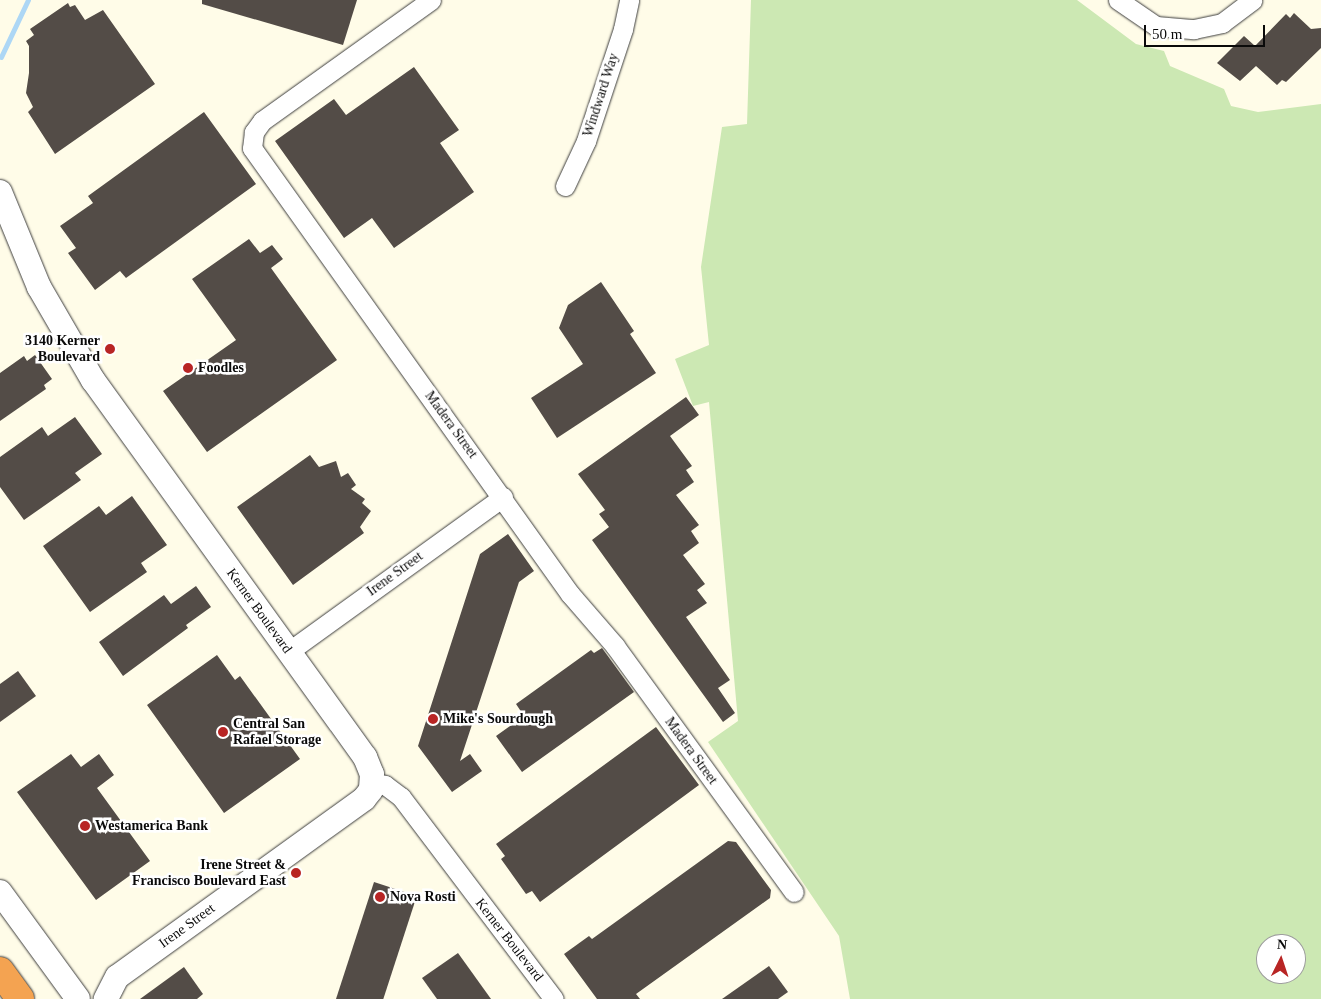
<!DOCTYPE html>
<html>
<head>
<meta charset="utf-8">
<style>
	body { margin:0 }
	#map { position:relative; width:1321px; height:999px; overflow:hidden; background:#fffce8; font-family:"Times New Roman",serif }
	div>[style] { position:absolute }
	.green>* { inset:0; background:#cce8b3 }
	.stream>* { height:5px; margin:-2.5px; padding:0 2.5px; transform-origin:2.5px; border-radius:2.5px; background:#add7f5 }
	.building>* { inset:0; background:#534c47; transform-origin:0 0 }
	.roads { filter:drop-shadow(0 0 1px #3d3d3d) drop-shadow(0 0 1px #3d3d3d) }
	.minor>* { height:19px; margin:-9.5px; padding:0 9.5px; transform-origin:9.5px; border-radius:9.5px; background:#fff }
	.tertiary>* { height:24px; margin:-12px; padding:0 12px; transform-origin:12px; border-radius:12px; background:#fff }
	.motorway>* { height:28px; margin:-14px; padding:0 14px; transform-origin:14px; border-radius:14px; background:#f4a351 }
	.dots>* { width:14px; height:14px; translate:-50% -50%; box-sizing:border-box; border:2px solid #fff; border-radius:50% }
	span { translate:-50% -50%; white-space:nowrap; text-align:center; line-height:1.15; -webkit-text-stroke:5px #fff; paint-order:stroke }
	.street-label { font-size:14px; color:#0a0a0a }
	.poi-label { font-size:14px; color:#0a0a0a; font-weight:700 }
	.right { translate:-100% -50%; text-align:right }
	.left { translate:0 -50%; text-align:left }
	.north { position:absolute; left:1256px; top:934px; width:50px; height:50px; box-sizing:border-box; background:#fff; border:1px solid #9d9d9d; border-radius:50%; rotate:4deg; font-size:14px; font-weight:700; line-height:20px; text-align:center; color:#0a0a0a }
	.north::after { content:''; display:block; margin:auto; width:18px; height:22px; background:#b82524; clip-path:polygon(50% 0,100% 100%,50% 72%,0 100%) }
	.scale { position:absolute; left:1144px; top:25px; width:121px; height:22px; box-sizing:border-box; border:2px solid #0a0a0a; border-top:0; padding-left:6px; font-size:15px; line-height:18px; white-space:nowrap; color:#0a0a0a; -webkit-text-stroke:4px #fff; paint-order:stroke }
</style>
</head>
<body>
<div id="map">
	<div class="green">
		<i style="clip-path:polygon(evenodd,751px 0,1077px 0,1136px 44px,1164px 51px,1170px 66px,1224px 89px,1231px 106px,1258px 112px,1321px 104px,1321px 999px,850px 999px,839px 936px,708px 742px,738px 721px,709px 402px,693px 406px,675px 359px,709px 345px,701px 267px,722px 127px,747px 124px,751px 0,1266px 944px,1296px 944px,1296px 974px,1266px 974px,1266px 944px)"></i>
	</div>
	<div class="stream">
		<i style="left:1px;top:57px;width:63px;rotate:-64.7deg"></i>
	</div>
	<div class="building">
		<i style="clip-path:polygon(202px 0,357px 0,343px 45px,202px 4px)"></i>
		<i style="clip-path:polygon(68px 3px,70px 7px,75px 5px,85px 20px,103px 10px,155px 84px,55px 154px,28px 112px,33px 107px,26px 93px,29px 73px,29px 46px,26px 41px,34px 35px,30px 29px)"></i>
		<i style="clip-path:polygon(1294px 13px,1311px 29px,1321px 28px,1321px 48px,1286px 82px,1282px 80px,1277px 85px,1256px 66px,1240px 81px,1217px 63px,1244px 36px,1255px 46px,1286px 14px,1290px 18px)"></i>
		<i style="clip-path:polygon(414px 67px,459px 130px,440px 143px,474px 192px,394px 248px,372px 218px,344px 238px,275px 141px,334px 99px,346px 115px)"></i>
		<i style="clip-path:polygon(204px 112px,256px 184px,126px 278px,120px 271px,95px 290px,68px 253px,76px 248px,60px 226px,93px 203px,88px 196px)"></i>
		<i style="clip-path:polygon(249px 239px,260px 253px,272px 245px,283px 259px,271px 268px,337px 360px,207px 452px,163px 391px,236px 340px,192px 279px)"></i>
		<i style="clip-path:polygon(601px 282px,634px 331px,630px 334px,656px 373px,557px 438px,531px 398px,583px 364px,559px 328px,568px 305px)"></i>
		<i style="clip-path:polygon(35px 355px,52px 379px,44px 385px,46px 389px,0 421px,0 373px,24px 356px,27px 361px)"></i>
		<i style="clip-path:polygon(686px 397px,699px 415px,670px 436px,692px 466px,686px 470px,694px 482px,676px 495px,699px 525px,691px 531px,699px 543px,683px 555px,705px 584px,697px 590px,707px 603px,686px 617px,730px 680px,718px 688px,735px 713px,723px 722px,592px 540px,609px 527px,599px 514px,605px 510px,578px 474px)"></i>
		<i style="clip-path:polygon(75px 417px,102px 454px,75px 473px,81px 480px,24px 520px,0 487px,0 457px,42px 427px,48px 436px)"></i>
		<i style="clip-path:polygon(310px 455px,319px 467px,336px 461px,341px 477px,348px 473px,356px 485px,351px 489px,365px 499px,362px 503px,371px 511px,360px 527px,364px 533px,293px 585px,237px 507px)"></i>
		<i style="clip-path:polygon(132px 496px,167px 545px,141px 563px,147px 572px,90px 612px,43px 546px,99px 506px,106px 515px)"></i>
		<i style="clip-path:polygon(508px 534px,534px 571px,519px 582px,460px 761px,470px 754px,482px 771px,452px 792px,418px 746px,480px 554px)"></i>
		<i style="clip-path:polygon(196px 586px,211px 607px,186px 625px,188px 628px,123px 676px,99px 642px,164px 595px,171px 604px)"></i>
		<i style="clip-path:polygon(602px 648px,634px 692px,522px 772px,496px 736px,524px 716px,516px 704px,591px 650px,594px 653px)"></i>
		<i style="clip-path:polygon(217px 655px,235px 680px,240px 676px,300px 759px,224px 813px,147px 705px)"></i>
		<i style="clip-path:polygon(18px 671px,36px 696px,0 722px,0 684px)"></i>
		<i style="clip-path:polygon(656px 727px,699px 785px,540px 902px,532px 891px,526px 894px,501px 859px,505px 856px,496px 844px)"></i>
		<i style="clip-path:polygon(71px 754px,81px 767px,99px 754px,114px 775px,97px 788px,150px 861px,96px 900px,17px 792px)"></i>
		<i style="clip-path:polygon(728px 841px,736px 842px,771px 890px,770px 898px,636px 994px,640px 999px,597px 999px,564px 954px,589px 936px,592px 939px)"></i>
		<i style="left:374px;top:882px;width:45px;height:123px;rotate:18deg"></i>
		<i style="clip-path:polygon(458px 953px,491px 999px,437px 999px,422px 978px)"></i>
		<i style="clip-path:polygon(769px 966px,788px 992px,778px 999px,722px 999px)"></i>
		<i style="clip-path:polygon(184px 967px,203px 994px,197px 999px,140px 999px)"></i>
	</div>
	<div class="roads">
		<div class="minor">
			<i style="left:431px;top:0;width:208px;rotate:144.4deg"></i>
			<i style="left:262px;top:121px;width:14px;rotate:126deg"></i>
			<i style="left:254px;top:132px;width:16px;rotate:97deg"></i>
			<i style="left:252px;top:148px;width:548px;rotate:54.51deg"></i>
			<i style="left:570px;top:594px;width:69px;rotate:49.1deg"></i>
			<i style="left:615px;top:646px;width:304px;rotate:54deg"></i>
			<i style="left:1118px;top:0;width:46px;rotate:34.4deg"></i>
			<i style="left:1156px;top:26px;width:38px;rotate:5deg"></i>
			<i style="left:1194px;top:29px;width:29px;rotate:-12deg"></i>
			<i style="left:1222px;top:23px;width:38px;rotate:-37deg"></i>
			<i style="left:565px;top:186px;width:50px;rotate:-65deg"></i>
			<i style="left:586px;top:141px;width:118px;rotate:-71.7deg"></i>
			<i style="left:623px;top:29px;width:30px;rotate:-78deg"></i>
			<i style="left:288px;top:652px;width:265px;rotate:-35.8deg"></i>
			<i style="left:373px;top:783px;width:12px;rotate:9deg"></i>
			<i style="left:385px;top:785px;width:20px;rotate:37deg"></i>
			<i style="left:401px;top:797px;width:253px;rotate:52.9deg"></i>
		</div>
		<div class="tertiary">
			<i style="left:0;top:192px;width:103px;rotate:67.7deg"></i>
			<i style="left:39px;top:287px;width:108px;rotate:59.9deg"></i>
			<i style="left:93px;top:380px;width:465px;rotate:54.2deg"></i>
			<i style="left:365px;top:757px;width:18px;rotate:68deg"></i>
			<i style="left:372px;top:774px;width:16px;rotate:94deg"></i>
			<i style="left:371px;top:790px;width:11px;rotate:128deg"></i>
			<i style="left:364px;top:799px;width:304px;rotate:144.2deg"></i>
			<i style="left:117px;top:977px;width:25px;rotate:117deg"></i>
			<i style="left:0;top:892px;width:132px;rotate:53.9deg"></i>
		</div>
		<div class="motorway">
			<i style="left:0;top:971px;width:34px;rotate:54deg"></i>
		</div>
	</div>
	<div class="dots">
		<i style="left:110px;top:349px;background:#b82524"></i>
		<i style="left:188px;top:368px;background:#b82524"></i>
		<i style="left:433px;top:719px;background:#b82524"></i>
		<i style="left:223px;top:732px;background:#b82524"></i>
		<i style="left:85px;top:826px;background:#b82524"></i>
		<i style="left:296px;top:873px;background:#b82524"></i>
		<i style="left:380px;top:897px;background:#b82524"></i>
	</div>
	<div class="street-label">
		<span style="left:601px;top:95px;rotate:-72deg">Windward Way</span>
		<span style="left:451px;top:425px;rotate:54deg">Madera Street</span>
		<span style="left:395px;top:574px;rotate:-36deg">Irene Street</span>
		<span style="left:259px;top:611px;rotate:54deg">Kerner Boulevard</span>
		<span style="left:691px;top:751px;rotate:54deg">Madera Street</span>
		<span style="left:187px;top:926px;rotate:-36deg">Irene Street</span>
		<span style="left:509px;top:940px;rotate:52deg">Kerner Boulevard</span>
	</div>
	<div class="poi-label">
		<span class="right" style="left:100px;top:349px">3140 Kerner<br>Boulevard</span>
		<span class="left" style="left:198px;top:368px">Foodles</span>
		<span class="left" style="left:443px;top:719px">Mike's Sourdough</span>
		<span class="left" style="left:233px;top:732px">Central San<br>Rafael Storage</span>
		<span class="left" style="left:95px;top:826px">Westamerica Bank</span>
		<span class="right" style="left:286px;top:873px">Irene Street &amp;<br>Francisco Boulevard East</span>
		<span class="left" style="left:390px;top:897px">Nova Rosti</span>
	</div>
	<div class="north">N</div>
	<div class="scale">50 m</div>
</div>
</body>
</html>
